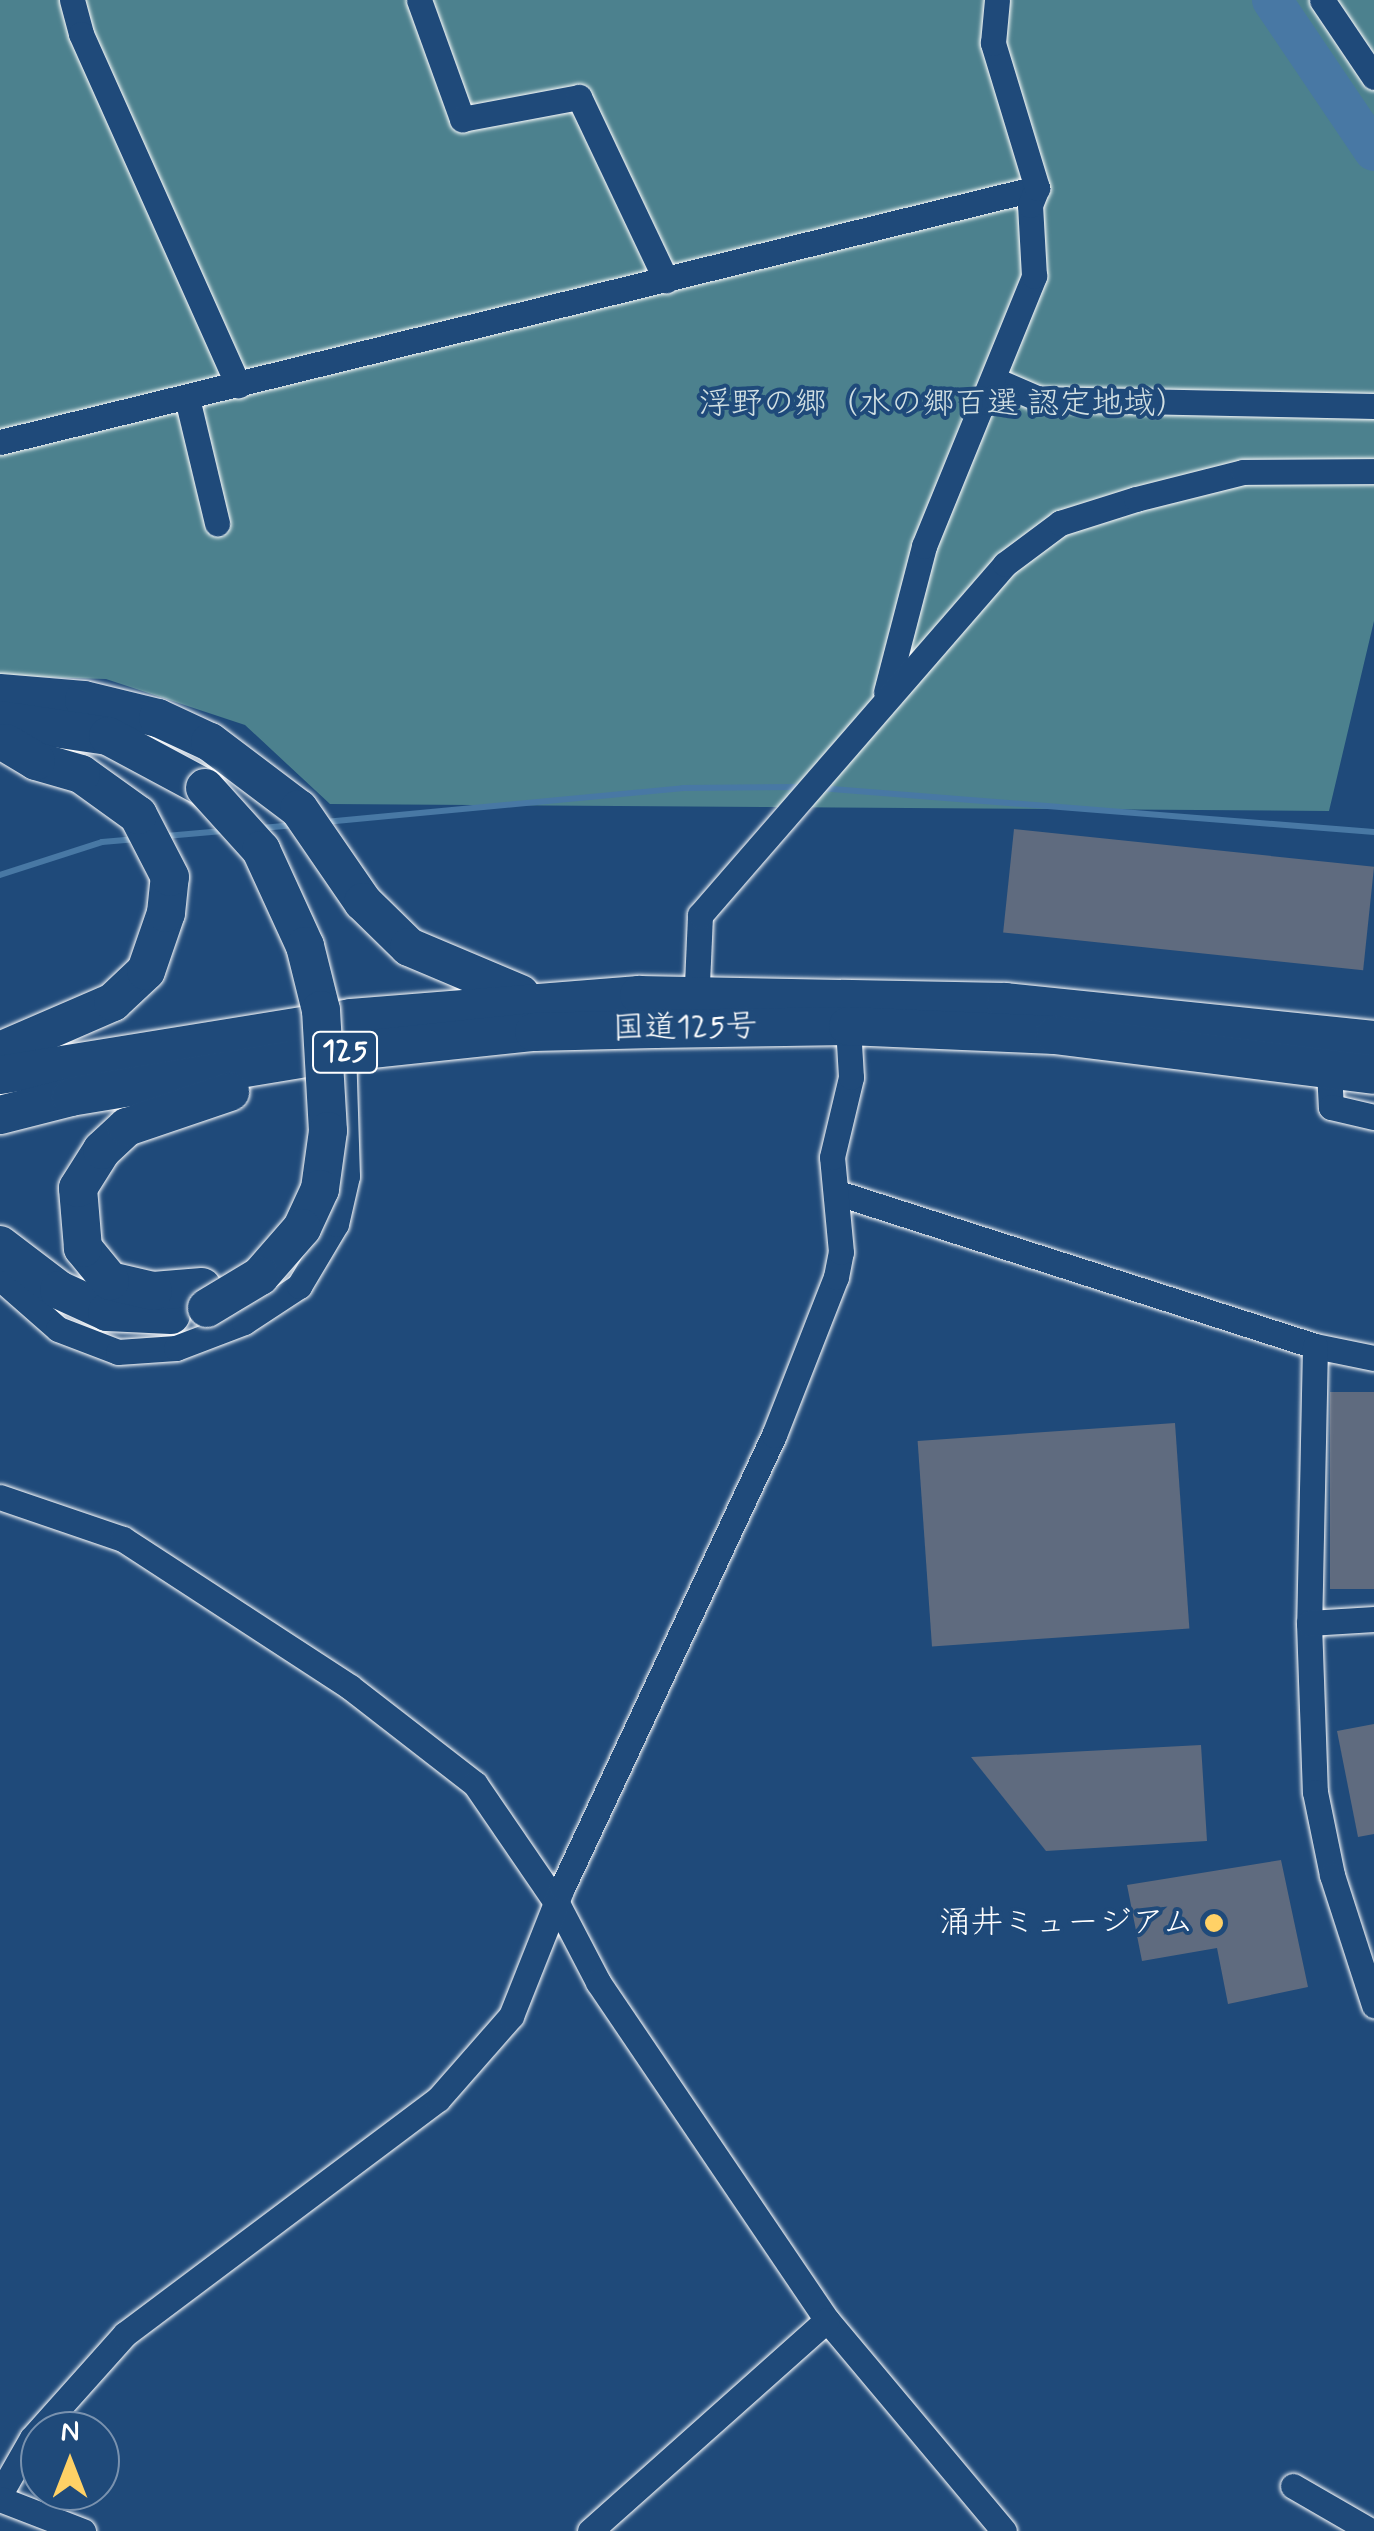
<!DOCTYPE html>
<html>
<head>
<meta charset="utf-8">
<style>
	body { margin:0 }
	#map { position:relative; width:1374px; height:2531px; overflow:hidden; background:#1f4a7a; font-family:Mynerve,"Klee One",sans-serif }
	div>[style] { position:absolute }
	.green>* { inset:0; background:#4c818e }
	.stream>* { height:6px; margin:-3px; padding:0 3px; transform-origin:3px; border-radius:3px; background:#4878a4 }
	.river>* { height:40px; margin:-20px; padding:0 20px; transform-origin:20px; border-radius:20px; background:#4878a4 }
	.building>* { inset:0; background:#5f6b7f; transform-origin:0 0 }
	.roads { filter:drop-shadow(0 0 2px #fff) drop-shadow(0 0 2px #fff) }
	.minor>* { height:25px; margin:-12.5px; padding:0 12.5px; transform-origin:12.5px; border-radius:12.5px; background:#1f4a7a }
	.highway>* { height:38px; margin:-19px; padding:0 19px; transform-origin:19px; border-radius:19px; background:#1f4a7a }
	.bridges { filter:drop-shadow(0 0 2px #fff) drop-shadow(0 0 2px #fff) }
	.highway-bridge>* { height:38px; margin:-19px; padding:0 19px; transform-origin:19px; border-radius:19px; background:#1f4a7a }
	.dots>* { width:28px; height:28px; translate:-50% -50%; box-sizing:border-box; border:5px solid #1f4a7a; border-radius:50% }
	span { translate:-50% -50%; white-space:nowrap; text-align:center; line-height:1.15; -webkit-text-stroke:8px #1f4a7a; paint-order:stroke }
	.shield-label span { padding:2px 8px; background:#1f4a7a; border:2px solid; border-radius:8px; -webkit-text-stroke-width:0 }
	.shield-label { font-size:30px; color:#fff; font-weight:700 }
	.park-label { font-size:32px; color:#d2e0e3 }
	.street-label { font-size:32px; color:#fff }
	.poi-label { font-size:32px; color:#fff }
	.right { translate:-100% -50%; text-align:right }
	.north { position:absolute; left:20px; top:2411px; width:100px; height:100px; box-sizing:border-box; background:#1f4a7a; border:2px solid #7992af; border-radius:50%; rotate:0deg; font-size:28px; font-weight:700; line-height:40px; text-align:center; color:#fff }
	.north::after { content:''; display:block; margin:auto; width:35px; height:45px; background:#ffd166; clip-path:polygon(50% 0,100% 100%,50% 72%,0 100%) }
</style>
</head>
<body>
<div id="map">
	<div class="green">
		<i style="clip-path:polygon(0 0,1374px 0,1374px 621px,1329px 811px,330px 804px,245px 725px,106px 679px,0 676px)"></i>
	</div>
	<div class="stream">
		<i style="left:819px;top:788px;width:557px;rotate:4.53deg"></i>
		<i style="left:325px;top:822px;width:360px;rotate:-5.4deg"></i>
		<i style="left:683px;top:788px;width:118px;rotate:-0.5deg"></i>
		<i style="left:261px;top:828px;width:32px;rotate:-5deg"></i>
		<i style="left:166px;top:836px;width:57px;rotate:-5deg"></i>
		<i style="left:0;top:875px;width:107px;rotate:-17.9deg"></i>
		<i style="left:102px;top:842px;width:32px;rotate:-5deg"></i>
	</div>
	<div class="river">
		<i style="left:1272px;top:0;width:182px;rotate:56deg"></i>
	</div>
	<div class="building">
		<i style="left:1014px;top:829px;width:362px;height:104px;rotate:6deg"></i>
		<i style="left:1330px;top:1392px;width:44px;height:197px"></i>
		<i style="left:1175px;top:1423px;width:206px;height:258px;rotate:86deg"></i>
		<i style="clip-path:polygon(1374px 1724px,1374px 1834px,1358px 1837px,1337px 1731px)"></i>
		<i style="clip-path:polygon(1201px 1745px,1207px 1841px,1046px 1851px,971px 1757px)"></i>
		<i style="clip-path:polygon(1281px 1860px,1308px 1987px,1228px 2004px,1217px 1948px,1142px 1961px,1127px 1885px)"></i>
	</div>
	<div class="roads">
		<div class="minor">
			<i style="left:72px;top:0;width:35px;rotate:75deg"></i>
			<i style="left:81px;top:34px;width:385px;rotate:65.9deg"></i>
			<i style="left:419px;top:0;width:127px;rotate:70.1deg"></i>
			<i style="left:462px;top:119px;width:119px;rotate:-10.6deg"></i>
			<i style="left:579px;top:97px;width:203px;rotate:64.6deg"></i>
			<i style="left:1322px;top:0;width:93px;rotate:56deg"></i>
			<i style="left:995px;top:380px;width:48px;rotate:23.4deg"></i>
			<i style="left:1039px;top:399px;width:335px;rotate:1.2deg"></i>
			<i style="left:187px;top:398px;width:129px;rotate:76.5deg"></i>
			<i style="left:0;top:442px;width:1068px;rotate:-13.76deg"></i>
			<i style="left:886px;top:692px;width:151px;rotate:-75.4deg"></i>
			<i style="left:924px;top:546px;width:292px;rotate:-67.8deg"></i>
			<i style="left:1034px;top:276px;width:71px;rotate:-93.2deg"></i>
			<i style="left:1030px;top:205px;width:18px;rotate:-68deg"></i>
			<i style="left:1037px;top:188px;width:152px;rotate:-106.9deg"></i>
			<i style="left:993px;top:43px;width:43px;rotate:-84.7deg"></i>
			<i style="left:696px;top:1007px;width:92px;rotate:-87.5deg"></i>
			<i style="left:700px;top:915px;width:465px;rotate:-49deg"></i>
			<i style="left:1005px;top:564px;width:69px;rotate:-36.7deg"></i>
			<i style="left:1060px;top:523px;width:80px;rotate:-17.5deg"></i>
			<i style="left:1136px;top:499px;width:110px;rotate:-14.2deg"></i>
			<i style="left:1243px;top:472px;width:131px;rotate:-0.4deg"></i>
			<i style="left:1329px;top:1071px;width:36px;rotate:87deg"></i>
			<i style="left:1331px;top:1107px;width:44px;rotate:13.1deg"></i>
			<i style="left:838px;top:1193px;width:501px;rotate:17.78deg"></i>
			<i style="left:1315px;top:1346px;width:60px;rotate:11.5deg"></i>
			<i style="left:0;top:1278px;width:77px;rotate:41.3deg"></i>
			<i style="left:58px;top:1329px;width:64px;rotate:21deg"></i>
			<i style="left:118px;top:1352px;width:58px;rotate:-3.9deg"></i>
			<i style="left:176px;top:1348px;width:73px;rotate:-20.9deg"></i>
			<i style="left:244px;top:1322px;width:66px;rotate:-33.2deg"></i>
			<i style="left:299px;top:1286px;width:72px;rotate:-59.2deg"></i>
			<i style="left:336px;top:1224px;width:49px;rotate:-77.1deg"></i>
			<i style="left:347px;top:1176px;width:124px;rotate:-91.8deg"></i>
			<i style="left:1315px;top:1346px;width:277px;rotate:91.2deg"></i>
			<i style="left:1309px;top:1623px;width:169px;rotate:88deg"></i>
			<i style="left:1315px;top:1792px;width:85px;rotate:78.4deg"></i>
			<i style="left:1332px;top:1875px;width:137px;rotate:72.1deg"></i>
			<i style="left:0;top:1497px;width:130px;rotate:18.9deg"></i>
			<i style="left:123px;top:1539px;width:271px;rotate:33.1deg"></i>
			<i style="left:350px;top:1687px;width:158px;rotate:37.8deg"></i>
			<i style="left:475px;top:1784px;width:147px;rotate:55.6deg"></i>
			<i style="left:558px;top:1905px;width:87px;rotate:62.5deg"></i>
			<i style="left:598px;top:1982px;width:408px;rotate:55.9deg"></i>
			<i style="left:827px;top:2320px;width:275px;rotate:50deg"></i>
			<i style="left:1309px;top:1623px;width:65px;rotate:-3.5deg"></i>
			<i style="left:1293px;top:2486px;width:90px;rotate:30deg"></i>
			<i style="left:0;top:2494px;width:64px;rotate:-60.3deg"></i>
			<i style="left:32px;top:2438px;width:140px;rotate:-48.2deg"></i>
			<i style="left:125px;top:2334px;width:391px;rotate:-36.9deg"></i>
			<i style="left:438px;top:2099px;width:111px;rotate:-48.7deg"></i>
			<i style="left:511px;top:2016px;width:138px;rotate:-68.3deg"></i>
			<i style="left:562px;top:1888px;width:500px;rotate:-64.92deg"></i>
			<i style="left:774px;top:1435px;width:170px;rotate:-68.6deg"></i>
			<i style="left:836px;top:1277px;width:25px;rotate:-79deg"></i>
			<i style="left:841px;top:1252px;width:95px;rotate:-95.4deg"></i>
			<i style="left:832px;top:1157px;width:82px;rotate:-76.6deg"></i>
			<i style="left:851px;top:1077px;width:51px;rotate:-93.4deg"></i>
			<i style="left:0;top:2499px;width:89px;rotate:21.1deg"></i>
			<i style="left:590px;top:2531px;width:317px;rotate:-41.7deg"></i>
		</div>
		<div class="highway">
			<i style="left:0;top:693px;width:84px;rotate:4.8deg"></i>
			<i style="left:84px;top:700px;width:76px;rotate:13.7deg"></i>
			<i style="left:158px;top:718px;width:57px;rotate:24.8deg"></i>
			<i style="left:210px;top:742px;width:111px;rotate:37deg"></i>
			<i style="left:299px;top:809px;width:113px;rotate:55.5deg"></i>
			<i style="left:363px;top:902px;width:64px;rotate:44.4deg"></i>
			<i style="left:409px;top:947px;width:121px;rotate:22.9deg"></i>
			<i style="left:0;top:720px;width:109px;rotate:8.4deg"></i>
			<i style="left:108px;top:736px;width:110px;rotate:28.2deg"></i>
			<i style="left:0;top:1051px;width:123px;rotate:-23.4deg"></i>
			<i style="left:113px;top:1002px;width:45px;rotate:-43.2deg"></i>
			<i style="left:146px;top:971px;width:61px;rotate:-71deg"></i>
			<i style="left:166px;top:913px;width:36px;rotate:-84deg"></i>
			<i style="left:170px;top:877px;width:70px;rotate:-117.3deg"></i>
			<i style="left:138px;top:815px;width:70px;rotate:-144.3deg"></i>
			<i style="left:81px;top:774px;width:47px;rotate:-163.9deg"></i>
			<i style="left:36px;top:761px;width:35px;rotate:-149deg"></i>
			<i style="left:0;top:1075px;width:356px;rotate:-9.2deg"></i>
			<i style="left:351px;top:1018px;width:289px;rotate:-4.6deg"></i>
			<i style="left:639px;top:995px;width:367px;rotate:1.1deg"></i>
			<i style="left:1006px;top:1002px;width:370px;rotate:5.9deg"></i>
			<i style="left:0;top:1115px;width:73px;rotate:-14.2deg"></i>
			<i style="left:71px;top:1097px;width:276px;rotate:-9.4deg"></i>
			<i style="left:343px;top:1052px;width:192px;rotate:-6deg"></i>
			<i style="left:534px;top:1032px;width:121px;rotate:-1.4deg"></i>
			<i style="left:655px;top:1029px;width:193px;rotate:-0.9deg"></i>
			<i style="left:848px;top:1026px;width:207px;rotate:2.5deg"></i>
			<i style="left:1055px;top:1035px;width:321px;rotate:7.1deg"></i>
			<i style="left:0;top:1245px;width:74px;rotate:37.3deg"></i>
			<i style="left:59px;top:1290px;width:53px;rotate:24.6deg"></i>
			<i style="left:107px;top:1312px;width:64px;rotate:2.7deg"></i>
			<i style="left:202px;top:1287px;width:49px;rotate:175.3deg"></i>
			<i style="left:153px;top:1291px;width:44px;rotate:-166.9deg"></i>
			<i style="left:110px;top:1281px;width:43px;rotate:-129.3deg"></i>
			<i style="left:83px;top:1248px;width:60px;rotate:-94.8deg"></i>
			<i style="left:78px;top:1188px;width:45px;rotate:-57.7deg"></i>
			<i style="left:102px;top:1150px;width:34px;rotate:-43deg"></i>
			<i style="left:127px;top:1127px;width:109px;rotate:-18.8deg"></i>
		</div>
	</div>
	<div class="bridges">
		<div class="highway-bridge">
			<i style="left:205px;top:788px;width:84px;rotate:47.9deg"></i>
			<i style="left:261px;top:850px;width:106px;rotate:65.4deg"></i>
			<i style="left:305px;top:946px;width:66px;rotate:76deg"></i>
			<i style="left:321px;top:1010px;width:121px;rotate:86.7deg"></i>
			<i style="left:328px;top:1131px;width:59px;rotate:97.9deg"></i>
			<i style="left:320px;top:1189px;width:43px;rotate:114.8deg"></i>
			<i style="left:302px;top:1228px;width:64px;rotate:131.2deg"></i>
			<i style="left:260px;top:1276px;width:62px;rotate:148.9deg"></i>
		</div>
	</div>
	<div class="dots">
		<i style="left:1214px;top:1923px;background:#ffd166"></i>
	</div>
	<div class="shield-label">
		<span style="left:345px;top:1052px">125</span>
	</div>
	<div class="park-label">
		<span style="left:943px;top:404px">浮野の郷（水の郷百選 認定地域）</span>
	</div>
	<div class="street-label">
		<span style="left:685px;top:1028px;rotate:-1deg">国道125号</span>
	</div>
	<div class="poi-label">
		<span class="right" style="left:1194px;top:1923px">涌井ミュージアム</span>
	</div>
	<div class="north">N</div>
</div>
</body>
</html>
